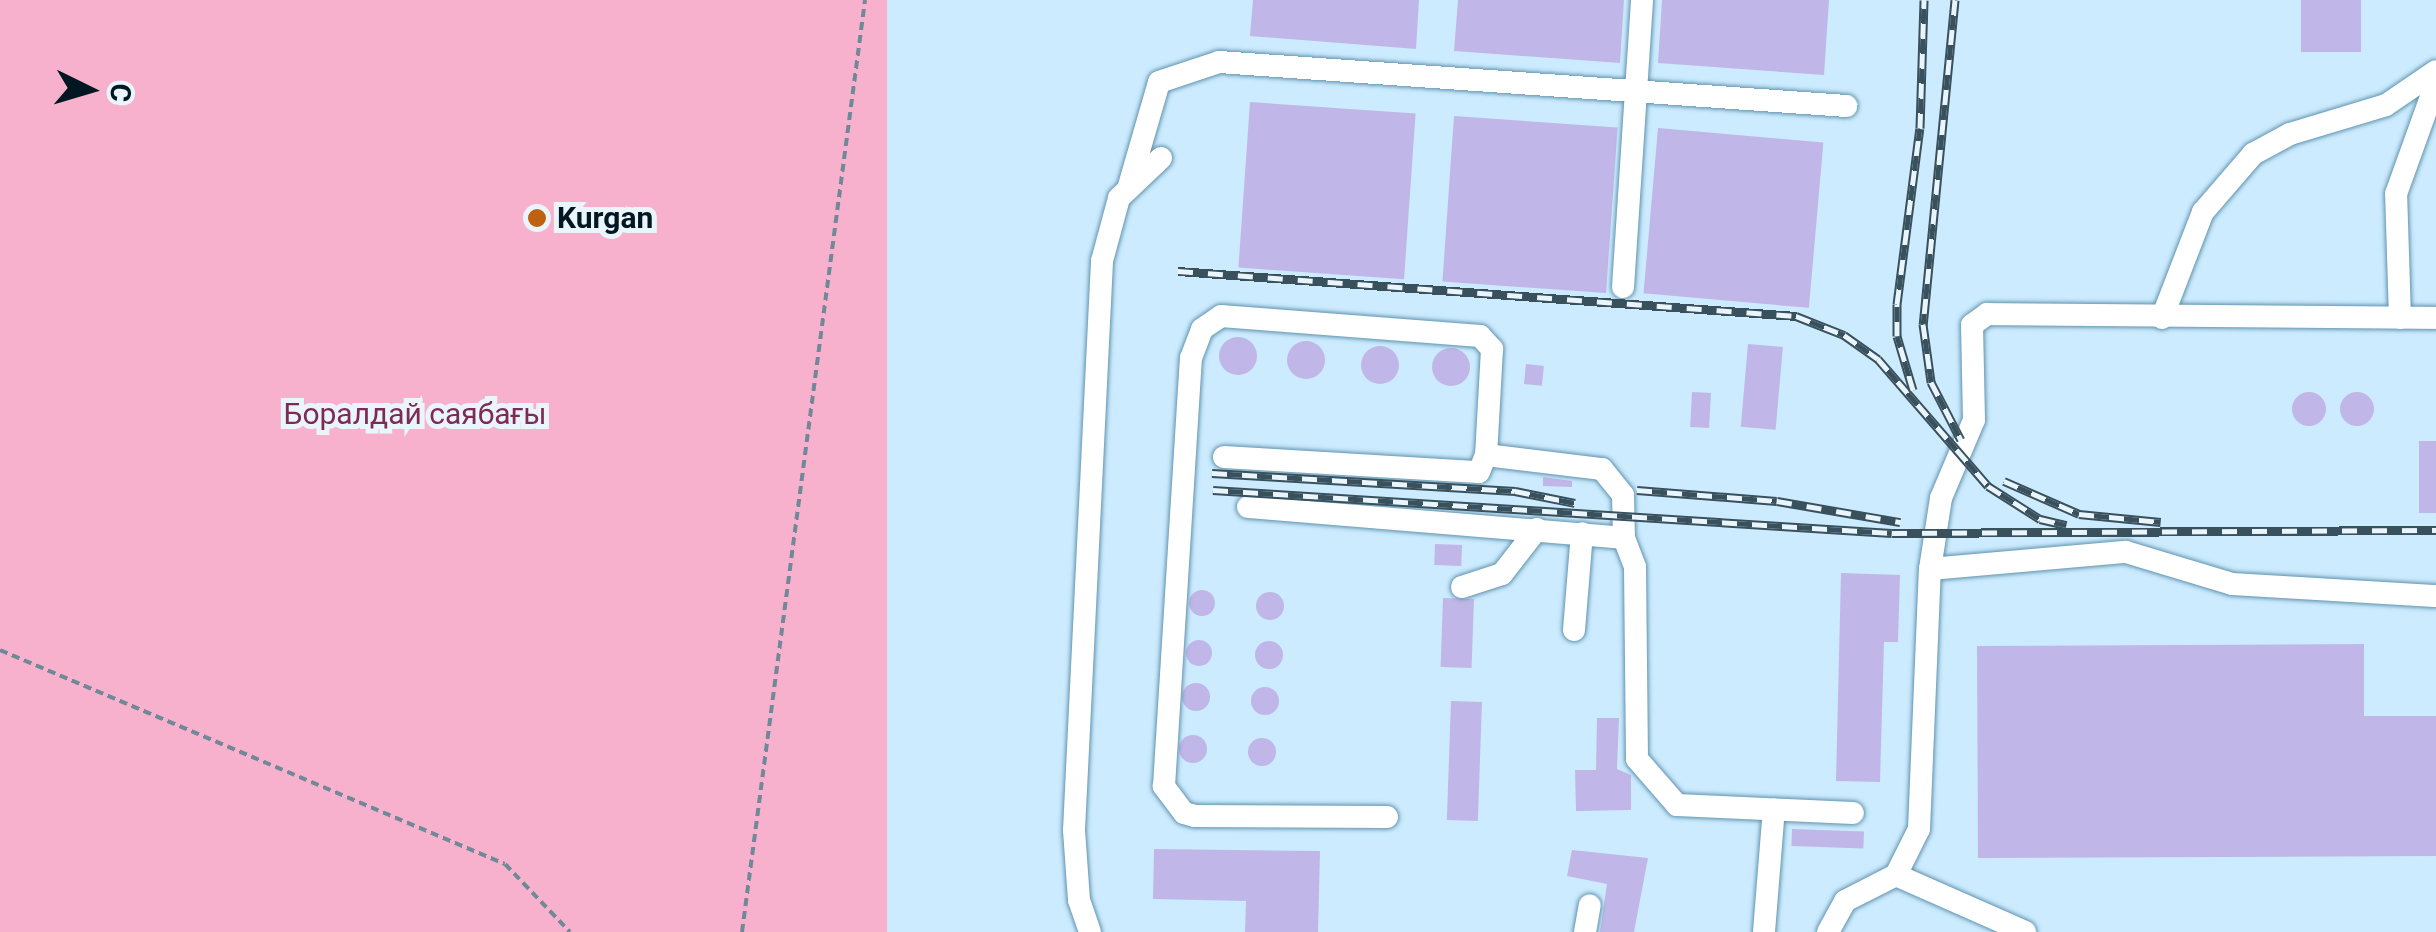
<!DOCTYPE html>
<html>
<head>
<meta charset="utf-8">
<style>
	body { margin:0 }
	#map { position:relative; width:2436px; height:932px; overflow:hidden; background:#ccebfe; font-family:Roboto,sans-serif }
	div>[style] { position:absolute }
	.green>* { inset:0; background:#f8b1cd; transform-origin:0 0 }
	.building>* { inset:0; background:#c0b7e8; transform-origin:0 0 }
	.round { border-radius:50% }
	.path>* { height:4px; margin-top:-2px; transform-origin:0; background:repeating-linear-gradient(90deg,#6f8998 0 8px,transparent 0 13px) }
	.roads { filter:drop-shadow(0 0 2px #6093af) drop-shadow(0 0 2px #6093af) }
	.minor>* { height:22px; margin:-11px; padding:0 11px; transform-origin:11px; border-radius:11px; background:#fff }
	.rail>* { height:9px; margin-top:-4.5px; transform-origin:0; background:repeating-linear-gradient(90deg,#eaf5fb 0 15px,#39505d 0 30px); box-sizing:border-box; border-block:2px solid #39505d }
	.dots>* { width:28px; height:28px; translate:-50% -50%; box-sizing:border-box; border:5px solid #eaf5fb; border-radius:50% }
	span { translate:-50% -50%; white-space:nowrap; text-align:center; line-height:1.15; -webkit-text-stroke:10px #eaf5fb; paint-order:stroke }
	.poi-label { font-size:30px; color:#031722; font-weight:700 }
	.left { translate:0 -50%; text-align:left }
	.park-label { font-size:30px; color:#7e2a53 }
	.north { position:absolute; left:40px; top:40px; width:100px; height:100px; -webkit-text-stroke:8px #eaf5fb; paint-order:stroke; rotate:95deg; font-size:28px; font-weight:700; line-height:40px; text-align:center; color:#031722 }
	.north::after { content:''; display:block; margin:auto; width:35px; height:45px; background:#031722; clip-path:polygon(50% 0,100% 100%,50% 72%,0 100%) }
</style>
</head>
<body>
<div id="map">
	<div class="green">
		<i style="left:0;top:0;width:887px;height:932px"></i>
	</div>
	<div class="building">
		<i style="clip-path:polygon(1253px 0,1419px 0,1416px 49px,1250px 36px)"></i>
		<i style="clip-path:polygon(1458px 0,1624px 0,1620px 63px,1454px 51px)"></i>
		<i style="clip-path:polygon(1662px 0,1829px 0,1824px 75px,1658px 63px)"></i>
		<i style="left:2301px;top:0;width:60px;height:52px"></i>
		<i style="left:1250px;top:102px;width:166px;height:166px;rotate:4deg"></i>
		<i style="left:1454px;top:116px;width:164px;height:166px;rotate:4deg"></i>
		<i style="left:1658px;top:128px;width:166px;height:166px;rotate:5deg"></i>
		<i class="round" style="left:1219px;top:337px;width:38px;height:38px"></i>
		<i class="round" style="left:1287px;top:341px;width:38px;height:38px"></i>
		<i style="left:1748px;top:344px;width:35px;height:83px;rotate:5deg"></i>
		<i class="round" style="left:1361px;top:346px;width:38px;height:38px"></i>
		<i class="round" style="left:1432px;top:348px;width:38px;height:38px"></i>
		<i style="left:1526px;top:364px;width:18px;height:20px;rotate:6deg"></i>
		<i class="round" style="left:2340px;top:392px;width:34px;height:34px"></i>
		<i class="round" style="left:2292px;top:392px;width:34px;height:34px"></i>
		<i style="left:1692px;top:392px;width:19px;height:35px;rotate:3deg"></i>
		<i style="left:2436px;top:441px;width:72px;height:17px;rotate:90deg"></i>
		<i style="clip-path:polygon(1543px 477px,1572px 481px,1572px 487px,1543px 486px)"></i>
		<i style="left:1435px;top:544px;width:27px;height:21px;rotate:2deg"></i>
		<i style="clip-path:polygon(1841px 573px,1900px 575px,1898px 642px,1884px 642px,1880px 782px,1836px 781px)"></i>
		<i class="round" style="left:1189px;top:590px;width:26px;height:26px"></i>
		<i class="round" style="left:1256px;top:592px;width:28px;height:28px"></i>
		<i style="left:1443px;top:598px;width:31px;height:69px;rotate:2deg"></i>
		<i class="round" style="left:1186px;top:640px;width:26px;height:26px"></i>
		<i class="round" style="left:1255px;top:641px;width:28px;height:28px"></i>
		<i style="clip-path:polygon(2364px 644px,2364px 716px,2436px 716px,2436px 856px,1978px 858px,1977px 646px)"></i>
		<i class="round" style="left:1182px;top:683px;width:28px;height:28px"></i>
		<i class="round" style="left:1251px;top:687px;width:28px;height:28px"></i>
		<i style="left:1451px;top:701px;width:31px;height:119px;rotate:2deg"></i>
		<i style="clip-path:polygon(1597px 718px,1619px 718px,1617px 769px,1631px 775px,1631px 810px,1576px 811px,1575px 770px,1596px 770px)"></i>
		<i class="round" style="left:1179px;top:735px;width:28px;height:28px"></i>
		<i class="round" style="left:1248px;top:738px;width:28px;height:28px"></i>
		<i style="left:1792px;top:829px;width:72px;height:17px;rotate:2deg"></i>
		<i style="clip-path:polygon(1154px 849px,1320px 851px,1318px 932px,1245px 932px,1246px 901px,1153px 899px)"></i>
		<i style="clip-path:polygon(1572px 850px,1648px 858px,1634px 932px,1600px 932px,1607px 884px,1567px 876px)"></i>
	</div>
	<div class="path">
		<i style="left:0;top:650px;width:548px;rotate:22.97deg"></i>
		<i style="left:505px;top:864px;width:94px;rotate:46.3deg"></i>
		<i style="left:742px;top:932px;width:940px;rotate:-82.48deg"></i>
	</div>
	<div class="roads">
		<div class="minor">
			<i style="left:1128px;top:189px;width:111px;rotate:-73.8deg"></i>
			<i style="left:1159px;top:82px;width:63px;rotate:-18.4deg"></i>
			<i style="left:1219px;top:62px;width:629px;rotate:4.01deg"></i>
			<i style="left:1623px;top:287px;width:288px;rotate:-86.2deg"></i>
			<i style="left:2162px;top:318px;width:114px;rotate:-68.9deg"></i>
			<i style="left:2203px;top:212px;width:77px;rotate:-49.2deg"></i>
			<i style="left:2253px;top:154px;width:42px;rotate:-28.4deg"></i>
			<i style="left:2290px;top:134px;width:100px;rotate:-16.8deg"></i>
			<i style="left:2386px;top:105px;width:60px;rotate:-34.2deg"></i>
			<i style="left:2400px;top:318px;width:124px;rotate:-91.8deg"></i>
			<i style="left:2396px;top:194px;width:118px;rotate:-70.2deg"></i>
			<i style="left:1224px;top:457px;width:255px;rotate:3.4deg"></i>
			<i style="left:1479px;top:472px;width:18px;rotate:-68deg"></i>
			<i style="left:1248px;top:507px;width:377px;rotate:4.7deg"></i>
			<i style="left:1624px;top:538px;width:31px;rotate:69deg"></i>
			<i style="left:1635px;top:567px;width:192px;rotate:89.4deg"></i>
			<i style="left:1637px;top:759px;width:61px;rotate:49deg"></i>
			<i style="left:1677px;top:805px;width:176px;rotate:2.6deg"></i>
			<i style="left:1930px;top:569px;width:197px;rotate:-5deg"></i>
			<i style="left:2126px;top:552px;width:111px;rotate:16.8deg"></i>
			<i style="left:2232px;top:584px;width:204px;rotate:3.4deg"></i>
			<i style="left:1462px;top:587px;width:42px;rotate:-18deg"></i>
			<i style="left:1502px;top:574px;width:57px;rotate:-52.1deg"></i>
			<i style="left:1574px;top:630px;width:97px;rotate:-85.3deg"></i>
			<i style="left:1387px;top:817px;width:192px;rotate:-179.7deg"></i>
			<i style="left:1195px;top:816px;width:11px;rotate:-165deg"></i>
			<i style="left:1184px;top:813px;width:34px;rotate:-127deg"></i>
			<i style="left:1164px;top:786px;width:429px;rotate:-86.4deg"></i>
			<i style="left:1191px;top:358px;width:31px;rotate:-69deg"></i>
			<i style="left:1202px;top:329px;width:23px;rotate:-34deg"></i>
			<i style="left:1221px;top:316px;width:260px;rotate:4.4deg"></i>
			<i style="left:1480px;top:336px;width:18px;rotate:47deg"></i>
			<i style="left:1492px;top:349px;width:106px;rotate:93.2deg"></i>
			<i style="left:1486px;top:455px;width:117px;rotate:6.9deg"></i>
			<i style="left:1602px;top:469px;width:33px;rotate:51deg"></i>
			<i style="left:1623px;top:495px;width:43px;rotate:88.7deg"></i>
			<i style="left:1896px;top:875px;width:141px;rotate:23.8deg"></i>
			<i style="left:1090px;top:932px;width:34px;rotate:-109deg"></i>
			<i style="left:1079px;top:900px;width:70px;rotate:-94.1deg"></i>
			<i style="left:1074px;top:830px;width:570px;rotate:-87.18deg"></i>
			<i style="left:1102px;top:261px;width:65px;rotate:-74.9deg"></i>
			<i style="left:1119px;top:198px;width:58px;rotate:-43.6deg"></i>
			<i style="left:1585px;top:932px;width:27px;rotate:-80deg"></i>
			<i style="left:1764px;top:932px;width:123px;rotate:-85.4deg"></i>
			<i style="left:1828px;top:932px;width:35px;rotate:-61deg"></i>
			<i style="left:1845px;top:901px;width:57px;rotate:-27deg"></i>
			<i style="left:1896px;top:875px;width:51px;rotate:-63.4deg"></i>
			<i style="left:1919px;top:829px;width:260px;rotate:-87.6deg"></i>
			<i style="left:1930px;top:569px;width:72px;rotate:-81.2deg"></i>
			<i style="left:1941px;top:498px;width:85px;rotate:-67.1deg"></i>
			<i style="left:1974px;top:420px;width:95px;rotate:-91.2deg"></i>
			<i style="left:1972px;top:325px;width:19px;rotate:-36deg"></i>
			<i style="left:1987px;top:314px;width:449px;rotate:0.5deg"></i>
		</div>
	</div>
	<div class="rail">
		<i style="left:1955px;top:0;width:326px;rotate:95.6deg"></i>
		<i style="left:1923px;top:324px;width:59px;rotate:82.1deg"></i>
		<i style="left:1931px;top:382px;width:65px;rotate:62.7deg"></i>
		<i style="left:1178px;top:271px;width:620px;rotate:4.16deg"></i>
		<i style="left:1796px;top:316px;width:52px;rotate:21.6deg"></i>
		<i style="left:1844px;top:335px;width:42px;rotate:35.2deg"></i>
		<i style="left:1878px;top:359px;width:168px;rotate:49.1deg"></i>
		<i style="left:1988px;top:486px;width:62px;rotate:32.4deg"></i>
		<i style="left:2040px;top:519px;width:27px;rotate:13deg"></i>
		<i style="left:1913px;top:390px;width:56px;rotate:-106.5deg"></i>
		<i style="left:1897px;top:336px;width:32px;rotate:-90deg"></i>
		<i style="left:1897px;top:304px;width:177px;rotate:-82.6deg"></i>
		<i style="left:1920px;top:128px;width:128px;rotate:-88.2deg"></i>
		<i style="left:1212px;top:473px;width:304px;rotate:3.4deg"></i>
		<i style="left:1515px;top:491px;width:61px;rotate:11.3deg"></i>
		<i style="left:2004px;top:481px;width:82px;rotate:23.7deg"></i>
		<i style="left:2079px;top:514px;width:82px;rotate:5.6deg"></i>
		<i style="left:1213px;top:490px;width:680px;rotate:3.62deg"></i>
		<i style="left:1892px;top:533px;width:544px;rotate:-0.32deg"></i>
		<i style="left:1637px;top:490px;width:140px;rotate:4.5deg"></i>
		<i style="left:1777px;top:501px;width:125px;rotate:9.7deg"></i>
	</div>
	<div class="dots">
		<i style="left:537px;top:218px;background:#be6110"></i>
	</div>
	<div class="poi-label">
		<span class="left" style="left:557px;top:218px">Kurgan</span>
	</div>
	<div class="park-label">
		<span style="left:415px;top:414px">Боралдай саябағы</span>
	</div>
	<div class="north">С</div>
</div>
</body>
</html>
